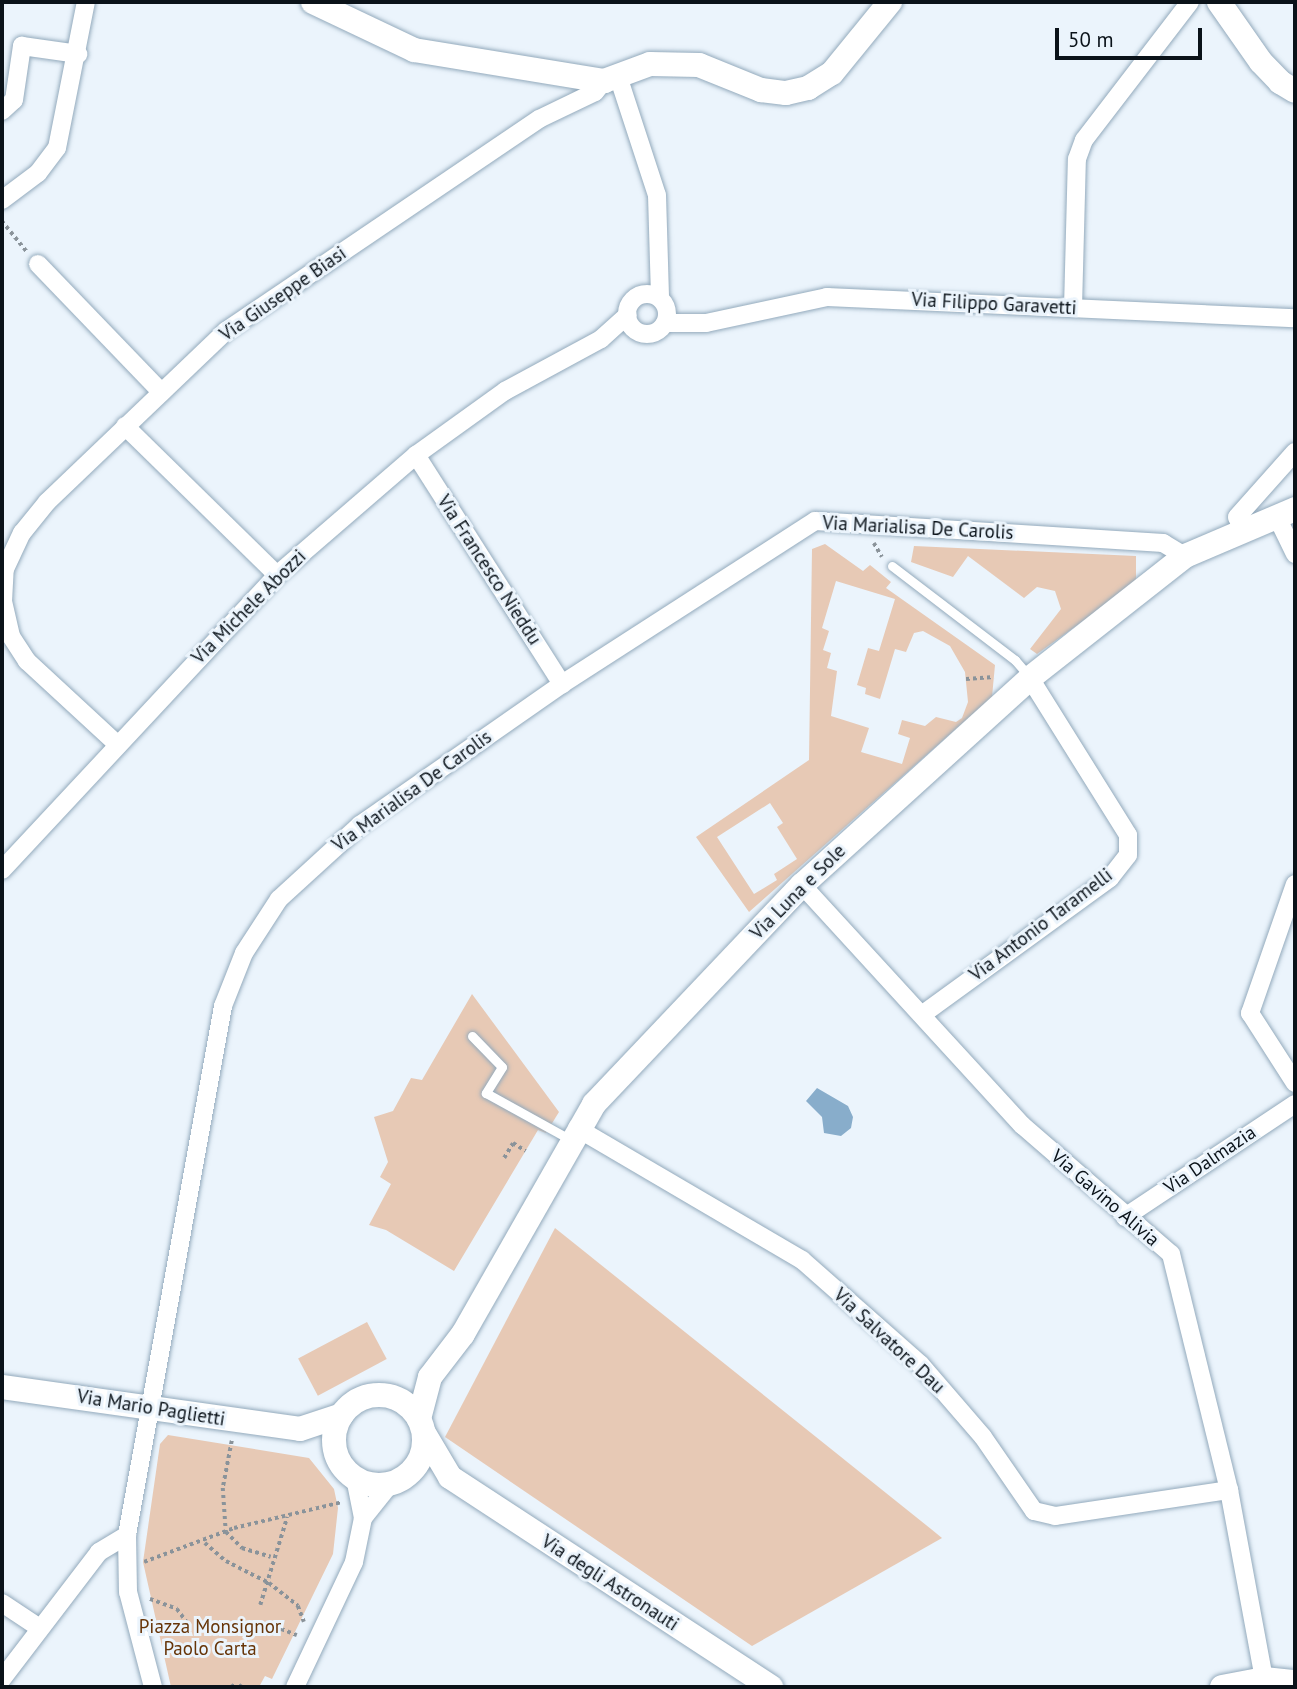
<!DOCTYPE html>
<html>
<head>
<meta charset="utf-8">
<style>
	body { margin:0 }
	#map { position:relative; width:1297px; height:1689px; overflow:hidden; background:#ebf4fc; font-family:"PT Sans",sans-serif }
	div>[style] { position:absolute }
	.green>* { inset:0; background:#e7c9b5; transform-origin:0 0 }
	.water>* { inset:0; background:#88adcb }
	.path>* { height:3.5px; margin-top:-1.75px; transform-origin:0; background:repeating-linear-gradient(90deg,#8a939a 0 3.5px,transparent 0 7px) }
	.roads { filter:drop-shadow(0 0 2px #93aabc) drop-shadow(0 0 2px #93aabc) }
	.lane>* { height:9px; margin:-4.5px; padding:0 4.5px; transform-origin:4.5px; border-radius:4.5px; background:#fff }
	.street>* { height:18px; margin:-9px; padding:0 9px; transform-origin:9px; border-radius:9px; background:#fff }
	.street>.ring { margin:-9px; padding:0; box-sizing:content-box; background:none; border:18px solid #fff; border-radius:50% }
	.secondary>* { height:24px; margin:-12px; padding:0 12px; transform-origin:12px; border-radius:12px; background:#fff }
	.secondary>.ring { margin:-12px; padding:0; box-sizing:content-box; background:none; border:24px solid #fff; border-radius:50% }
	span { translate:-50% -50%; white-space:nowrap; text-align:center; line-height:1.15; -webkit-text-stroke:6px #ebf4fc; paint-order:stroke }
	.street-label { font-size:19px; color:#0a1219 }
	.park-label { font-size:19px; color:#663407 }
	.frame { position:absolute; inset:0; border:4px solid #0a1219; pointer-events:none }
	.scale { position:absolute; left:1055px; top:28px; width:147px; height:32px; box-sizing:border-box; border:4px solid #0a1219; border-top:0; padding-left:9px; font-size:21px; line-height:24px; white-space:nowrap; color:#0a1219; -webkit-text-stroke:5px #ebf4fc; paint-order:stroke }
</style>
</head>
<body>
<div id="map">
	<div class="green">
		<i style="clip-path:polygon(evenodd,825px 544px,863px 571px,870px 565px,891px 582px,886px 588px,995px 665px,992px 697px,749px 912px,696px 837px,809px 760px,812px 549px,825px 544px,836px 581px,895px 599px,879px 651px,868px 648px,857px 685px,866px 688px,865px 694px,880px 699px,895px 649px,906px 652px,914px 633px,923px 631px,950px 646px,965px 672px,968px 702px,962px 718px,956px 722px,936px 717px,925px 726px,902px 720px,898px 734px,910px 738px,902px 764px,861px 752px,869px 728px,831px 716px,837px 671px,827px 668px,831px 653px,823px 650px,829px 631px,822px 628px,836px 581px,825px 544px,770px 803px,783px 823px,777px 827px,797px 859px,774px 874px,777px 880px,754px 894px,717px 837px,770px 803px)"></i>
		<i style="clip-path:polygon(914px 546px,1136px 556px,1136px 583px,1037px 654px,1030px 649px,1061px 609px,1055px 591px,1037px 587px,1024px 598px,968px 556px,953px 577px,911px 562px)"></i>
		<i style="clip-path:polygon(472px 994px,559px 1112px,546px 1133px,538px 1130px,454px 1271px,386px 1230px,369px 1225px,391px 1184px,380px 1177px,388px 1162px,374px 1117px,393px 1111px,411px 1078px,422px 1080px)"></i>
		<i style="clip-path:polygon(555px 1228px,931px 1529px,942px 1538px,752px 1646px,445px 1437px)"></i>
		<i style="left:367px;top:1322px;width:42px;height:78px;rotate:62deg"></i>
		<i style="clip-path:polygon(168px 1435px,309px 1458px,334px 1489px,338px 1508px,333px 1554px,272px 1679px,265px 1676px,259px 1687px,171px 1687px,143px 1562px,160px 1444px)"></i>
	</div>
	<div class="water">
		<i style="clip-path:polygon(817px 1088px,848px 1106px,853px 1117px,851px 1128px,841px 1136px,824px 1133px,822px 1117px,806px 1101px)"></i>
	</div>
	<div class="path">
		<i style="left:2px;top:221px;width:40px;rotate:51deg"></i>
		<i style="left:874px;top:543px;width:16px;rotate:60deg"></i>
		<i style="left:966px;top:679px;width:28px;rotate:-4deg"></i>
		<i style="left:504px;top:1158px;width:17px;rotate:-59deg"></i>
		<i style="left:513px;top:1143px;width:15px;rotate:32deg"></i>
		<i style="left:232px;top:1441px;width:48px;rotate:100.8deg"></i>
		<i style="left:223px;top:1488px;width:44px;rotate:86.1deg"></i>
		<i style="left:226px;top:1532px;width:23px;rotate:45deg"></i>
		<i style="left:242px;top:1548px;width:30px;rotate:17deg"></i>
		<i style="left:205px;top:1543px;width:28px;rotate:41deg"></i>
		<i style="left:226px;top:1561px;width:48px;rotate:27.1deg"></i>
		<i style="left:269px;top:1583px;width:37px;rotate:38deg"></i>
		<i style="left:298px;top:1606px;width:17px;rotate:69deg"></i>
		<i style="left:144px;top:1562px;width:96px;rotate:-20.7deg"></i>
		<i style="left:234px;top:1528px;width:111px;rotate:-13.5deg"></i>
		<i style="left:150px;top:1599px;width:29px;rotate:20deg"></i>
		<i style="left:177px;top:1609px;width:21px;rotate:53deg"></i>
		<i style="left:260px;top:1605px;width:92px;rotate:-72.9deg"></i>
		<i style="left:271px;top:1632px;width:10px;rotate:-17deg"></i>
		<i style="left:281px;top:1629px;width:17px;rotate:21deg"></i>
		<i style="left:239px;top:1685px;width:4px;rotate:34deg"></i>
		<i style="left:231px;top:1687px;width:4px;rotate:-34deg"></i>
	</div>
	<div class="roads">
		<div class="lane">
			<i style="left:892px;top:566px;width:155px;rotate:37.4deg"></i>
			<i style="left:1015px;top:660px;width:21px;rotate:49deg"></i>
			<i style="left:472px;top:1036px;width:43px;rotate:45.9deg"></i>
			<i style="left:502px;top:1067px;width:31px;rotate:122deg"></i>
			<i style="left:486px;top:1093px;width:97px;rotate:28.9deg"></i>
		</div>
		<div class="street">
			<i style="left:618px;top:76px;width:125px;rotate:71.9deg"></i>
			<i style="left:657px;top:195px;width:103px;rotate:88.3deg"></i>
			<i style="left:2px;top:111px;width:16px;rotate:-43deg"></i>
			<i style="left:14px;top:100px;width:55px;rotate:-81.6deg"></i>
			<i style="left:22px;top:46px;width:57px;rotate:8.1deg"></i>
			<i style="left:2px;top:200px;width:45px;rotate:-36.9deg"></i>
			<i style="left:38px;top:173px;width:31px;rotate:-53deg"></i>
			<i style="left:57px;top:148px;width:149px;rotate:-78.8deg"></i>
			<i style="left:38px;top:264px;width:178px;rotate:46.1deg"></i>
			<i class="ring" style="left:627px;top:294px;width:22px;height:22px"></i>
			<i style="left:1073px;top:308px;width:149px;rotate:-88.5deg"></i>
			<i style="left:1077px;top:159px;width:20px;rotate:-70deg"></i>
			<i style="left:1084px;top:140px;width:174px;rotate:-52.5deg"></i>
			<i style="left:665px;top:323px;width:41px"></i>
			<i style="left:706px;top:323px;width:124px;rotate:-12.1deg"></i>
			<i style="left:827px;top:297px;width:468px;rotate:2.6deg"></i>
			<i style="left:125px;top:426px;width:213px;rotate:44.4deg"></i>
			<i style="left:416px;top:455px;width:272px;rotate:57.5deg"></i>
			<i style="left:1277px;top:517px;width:41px;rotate:64.1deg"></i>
			<i style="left:1243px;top:531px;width:15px;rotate:-113deg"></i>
			<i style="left:1237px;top:517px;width:87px;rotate:-48.3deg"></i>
			<i style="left:118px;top:745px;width:124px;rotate:-137.3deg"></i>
			<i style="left:27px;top:661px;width:30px;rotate:-123deg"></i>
			<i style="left:11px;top:636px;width:35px;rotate:-103deg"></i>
			<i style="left:3px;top:602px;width:33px;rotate:-87deg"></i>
			<i style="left:5px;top:569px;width:40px;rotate:-65deg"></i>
			<i style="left:22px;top:533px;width:40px;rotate:-51deg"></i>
			<i style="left:47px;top:502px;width:248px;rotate:-43.7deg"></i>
			<i style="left:226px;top:331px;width:378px;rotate:-34.1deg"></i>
			<i style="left:539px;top:119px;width:62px;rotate:-25.7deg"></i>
			<i style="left:595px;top:92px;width:14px;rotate:-51deg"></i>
			<i style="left:2px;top:870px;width:403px;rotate:-47deg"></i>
			<i style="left:277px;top:575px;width:184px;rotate:-40.8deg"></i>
			<i style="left:416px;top:455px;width:110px;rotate:-35.7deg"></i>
			<i style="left:505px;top:391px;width:109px;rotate:-28.4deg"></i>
			<i style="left:601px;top:339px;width:36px;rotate:-42deg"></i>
			<i style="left:1295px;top:884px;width:137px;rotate:109.2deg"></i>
			<i style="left:1250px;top:1013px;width:83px;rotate:57.3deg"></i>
			<i style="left:802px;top:885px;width:326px;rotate:47.5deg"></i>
			<i style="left:1022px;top:1125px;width:197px;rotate:40.9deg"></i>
			<i style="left:1171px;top:1254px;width:243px;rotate:76.2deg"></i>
			<i style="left:1229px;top:1490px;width:192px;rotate:79.5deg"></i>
			<i style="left:923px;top:1014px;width:231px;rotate:-36deg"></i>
			<i style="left:1110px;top:878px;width:29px;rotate:-52deg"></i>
			<i style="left:1128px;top:855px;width:20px;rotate:-90deg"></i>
			<i style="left:1128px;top:835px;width:185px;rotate:-122deg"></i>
			<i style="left:577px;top:1128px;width:261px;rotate:30.4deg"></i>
			<i style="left:802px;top:1260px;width:157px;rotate:41.4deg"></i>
			<i style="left:920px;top:1364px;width:96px;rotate:49.2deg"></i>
			<i style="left:983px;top:1437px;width:90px;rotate:55.4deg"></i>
			<i style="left:1034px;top:1511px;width:22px;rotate:13deg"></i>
			<i style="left:1055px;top:1516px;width:176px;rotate:-8.5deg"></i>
			<i style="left:1125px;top:1217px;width:204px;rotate:-33.6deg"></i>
			<i style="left:363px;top:1518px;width:45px;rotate:-51.3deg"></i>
			<i style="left:2px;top:1603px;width:43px;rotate:33.7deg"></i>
			<i style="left:2px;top:1679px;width:160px;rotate:-52.6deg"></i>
			<i style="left:99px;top:1552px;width:33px;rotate:-31deg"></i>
			<i style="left:153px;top:1687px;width:98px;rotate:-104.7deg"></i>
			<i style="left:128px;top:1592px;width:57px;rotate:-91deg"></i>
			<i style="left:127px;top:1535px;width:538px;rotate:-79.71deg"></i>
			<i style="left:223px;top:1006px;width:57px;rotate:-68.4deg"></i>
			<i style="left:244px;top:953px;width:64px;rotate:-57.1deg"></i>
			<i style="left:279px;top:899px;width:110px;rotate:-42.4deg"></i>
			<i style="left:360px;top:825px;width:246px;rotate:-34.9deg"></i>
			<i style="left:562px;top:684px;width:301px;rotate:-32.8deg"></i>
			<i style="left:815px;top:521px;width:349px;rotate:3.6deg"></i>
			<i style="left:1163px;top:543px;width:26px;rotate:31deg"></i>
			<i style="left:295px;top:1687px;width:138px;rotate:-64.7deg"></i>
			<i style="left:354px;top:1562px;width:45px;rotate:-78.4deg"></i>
			<i style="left:363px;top:1518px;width:41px;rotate:-101.3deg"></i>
		</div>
		<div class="secondary">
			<i style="left:313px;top:2px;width:112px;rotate:25.4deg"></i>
			<i style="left:414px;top:50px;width:193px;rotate:9.3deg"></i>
			<i style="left:604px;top:81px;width:49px;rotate:-20.3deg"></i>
			<i style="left:650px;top:64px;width:49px;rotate:1.2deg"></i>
			<i style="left:699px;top:65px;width:67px;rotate:22deg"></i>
			<i style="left:761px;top:90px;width:25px;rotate:7deg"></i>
			<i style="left:786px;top:93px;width:23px;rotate:-13deg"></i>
			<i style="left:808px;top:88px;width:28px;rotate:-32deg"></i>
			<i style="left:832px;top:73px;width:92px;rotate:-50.8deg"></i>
			<i style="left:1219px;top:2px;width:73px;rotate:55deg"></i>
			<i style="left:1261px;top:62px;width:28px;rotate:46deg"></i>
			<i style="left:1280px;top:82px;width:17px;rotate:31deg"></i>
			<i style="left:2px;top:1387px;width:301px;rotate:8deg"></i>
			<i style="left:300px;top:1429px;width:44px;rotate:-18.4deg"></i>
			<i class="ring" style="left:334px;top:1395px;width:66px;height:66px"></i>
			<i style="left:419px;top:1419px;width:43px;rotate:-75.3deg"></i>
			<i style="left:430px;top:1377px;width:54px;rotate:-52.5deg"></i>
			<i style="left:463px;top:1334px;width:265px;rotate:-60.3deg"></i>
			<i style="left:594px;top:1104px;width:302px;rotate:-46.5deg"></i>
			<i style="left:802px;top:885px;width:308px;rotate:-42.2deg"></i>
			<i style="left:1030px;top:678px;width:197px;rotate:-38.2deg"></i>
			<i style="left:1185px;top:556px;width:120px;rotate:-23.1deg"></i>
			<i style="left:424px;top:1433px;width:51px;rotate:59.4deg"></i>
			<i style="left:450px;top:1477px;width:384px;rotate:33.2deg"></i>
			<i style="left:1222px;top:1687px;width:43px;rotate:-10.8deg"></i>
			<i style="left:1264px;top:1679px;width:31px;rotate:6deg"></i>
		</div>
	</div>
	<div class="street-label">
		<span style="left:283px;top:294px;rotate:-35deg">Via Giuseppe Biasi</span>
		<span style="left:994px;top:304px;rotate:3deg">Via Filippo Garavetti</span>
		<span style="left:918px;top:528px;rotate:3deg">Via Marialisa De Carolis</span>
		<span style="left:489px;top:570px;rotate:57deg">Via Francesco Nieddu</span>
		<span style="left:249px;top:607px;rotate:-45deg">Via Michele Abozzi</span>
		<span style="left:412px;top:791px;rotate:-36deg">Via Marialisa De Carolis</span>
		<span style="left:798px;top:892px;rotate:-45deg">Via Luna e Sole</span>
		<span style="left:1041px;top:925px;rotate:-37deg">Via Antonio Taramelli</span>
		<span style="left:1210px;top:1160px;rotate:-34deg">Via Dalmazia</span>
		<span style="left:1105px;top:1198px;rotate:41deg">Via Gavino Alivia</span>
		<span style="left:889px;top:1341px;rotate:43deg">Via Salvatore Dau</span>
		<span style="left:151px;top:1408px;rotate:9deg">Via Mario Paglietti</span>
		<span style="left:610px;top:1583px;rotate:33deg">Via degli Astronauti</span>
	</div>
	<div class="park-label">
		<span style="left:210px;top:1638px">Piazza Monsignor<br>Paolo Carta</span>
	</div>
	<div class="frame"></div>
	<div class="scale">50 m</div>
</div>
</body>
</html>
